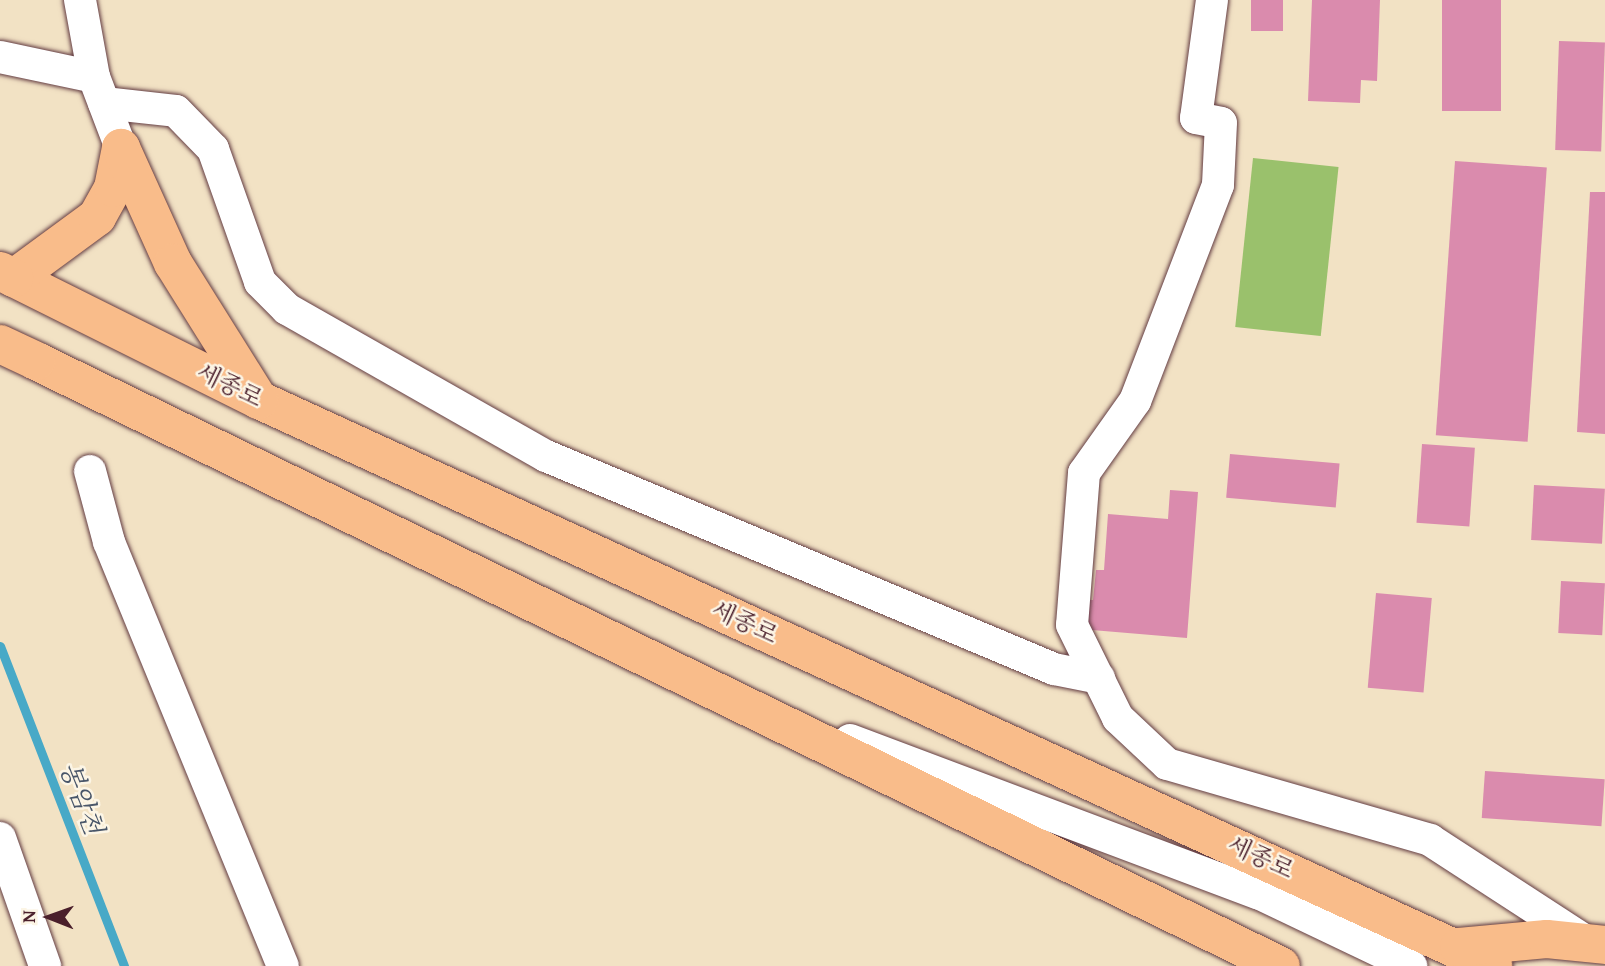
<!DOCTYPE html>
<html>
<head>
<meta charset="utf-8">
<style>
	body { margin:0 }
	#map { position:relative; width:1605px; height:966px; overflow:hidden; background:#f2e2c4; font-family:"Gentium Book Plus","Noto Serif KR",serif }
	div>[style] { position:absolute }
	.green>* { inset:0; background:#9ac16c; transform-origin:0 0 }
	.stream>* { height:9px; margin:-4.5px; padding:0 4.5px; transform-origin:4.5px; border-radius:4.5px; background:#48a9c7 }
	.building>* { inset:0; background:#da8bad; transform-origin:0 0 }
	.roads { filter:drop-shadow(0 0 2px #633c42) drop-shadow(0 0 2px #633c42) }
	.minor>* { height:32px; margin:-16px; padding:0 16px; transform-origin:16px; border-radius:16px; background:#fff }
	.major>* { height:38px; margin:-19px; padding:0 19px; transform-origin:19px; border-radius:19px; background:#f9bc8a }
	.highway>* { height:38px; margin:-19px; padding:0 19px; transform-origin:19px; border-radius:19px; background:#f9bc8a }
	span { translate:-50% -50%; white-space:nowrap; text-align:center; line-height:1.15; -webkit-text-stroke:5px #fcf5e5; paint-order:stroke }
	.street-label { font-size:24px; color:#4a1f2b }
	.water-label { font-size:26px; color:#495669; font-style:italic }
	.north { position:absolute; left:14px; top:882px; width:70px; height:70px; -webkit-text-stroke:5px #fcf5e5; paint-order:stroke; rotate:271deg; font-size:19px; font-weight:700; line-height:28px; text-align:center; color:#4a1f2b }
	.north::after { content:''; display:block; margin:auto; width:24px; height:32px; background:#4a1f2b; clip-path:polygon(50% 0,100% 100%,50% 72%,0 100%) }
</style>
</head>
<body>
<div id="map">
	<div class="green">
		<i style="left:1253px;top:158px;width:86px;height:170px;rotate:6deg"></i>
	</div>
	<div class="stream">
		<i style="left:0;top:646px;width:343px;rotate:68.8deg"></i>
	</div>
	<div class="building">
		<i style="left:1251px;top:0;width:32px;height:31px"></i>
		<i style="clip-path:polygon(1312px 0,1380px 0,1377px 81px,1361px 80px,1360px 103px,1308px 101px)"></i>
		<i style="left:1442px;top:0;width:59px;height:111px"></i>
		<i style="left:1559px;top:41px;width:46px;height:109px;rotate:2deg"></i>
		<i style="left:1455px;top:161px;width:92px;height:275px;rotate:4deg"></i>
		<i style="clip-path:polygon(1590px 192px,1605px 192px,1605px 434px,1577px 432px)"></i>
		<i style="left:1422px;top:444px;width:53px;height:79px;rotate:4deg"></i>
		<i style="left:1230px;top:454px;width:110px;height:44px;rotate:5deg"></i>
		<i style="left:1534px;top:485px;width:71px;height:55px;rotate:3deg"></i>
		<i style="clip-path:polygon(1170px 490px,1198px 492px,1187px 638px,1080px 629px,1082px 600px,1093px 600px,1096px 570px,1104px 570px,1108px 514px,1168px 519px)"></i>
		<i style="left:1561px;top:581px;width:44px;height:52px;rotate:3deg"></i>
		<i style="left:1376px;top:593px;width:56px;height:95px;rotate:5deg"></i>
		<i style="left:1485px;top:771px;width:120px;height:47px;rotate:4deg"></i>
	</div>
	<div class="roads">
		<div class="minor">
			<i style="left:80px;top:0;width:78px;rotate:79.7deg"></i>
			<i style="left:94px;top:77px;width:76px;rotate:69.2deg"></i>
			<i style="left:1212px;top:0;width:119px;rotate:97.7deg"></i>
			<i style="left:1196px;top:118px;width:25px;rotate:11deg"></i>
			<i style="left:1221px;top:123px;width:62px;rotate:92.8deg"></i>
			<i style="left:1218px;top:185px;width:231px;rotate:111deg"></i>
			<i style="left:1135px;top:401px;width:88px;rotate:125.3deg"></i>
			<i style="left:1084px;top:473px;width:152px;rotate:94.5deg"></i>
			<i style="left:1072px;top:625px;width:104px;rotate:63.7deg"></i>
			<i style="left:1118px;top:718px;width:67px;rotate:43.2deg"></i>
			<i style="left:1167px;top:764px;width:274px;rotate:16.1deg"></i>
			<i style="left:1430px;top:840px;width:187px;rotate:33deg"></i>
			<i style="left:0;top:57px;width:96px;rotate:12deg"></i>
			<i style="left:104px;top:103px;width:72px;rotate:6.3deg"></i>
			<i style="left:176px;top:111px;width:53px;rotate:45.8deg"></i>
			<i style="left:213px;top:149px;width:141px;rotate:70.5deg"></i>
			<i style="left:260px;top:282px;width:38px;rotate:45deg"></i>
			<i style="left:287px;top:309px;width:298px;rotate:29.6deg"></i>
			<i style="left:546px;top:456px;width:551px;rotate:22.75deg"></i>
			<i style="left:1054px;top:669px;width:46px;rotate:11.3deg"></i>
			<i style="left:90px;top:471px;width:73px;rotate:75deg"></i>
			<i style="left:109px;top:542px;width:458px;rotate:67.7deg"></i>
			<i style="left:850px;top:740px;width:436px;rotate:20.6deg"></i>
			<i style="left:1258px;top:893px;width:170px;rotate:25.5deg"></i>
			<i style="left:0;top:838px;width:136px;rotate:70.6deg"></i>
		</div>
		<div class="major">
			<i style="left:14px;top:278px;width:274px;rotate:26.5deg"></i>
			<i style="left:259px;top:400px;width:1358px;rotate:24.64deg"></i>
			<i style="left:14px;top:278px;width:103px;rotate:-36.3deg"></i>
			<i style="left:97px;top:217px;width:33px;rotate:-61deg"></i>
			<i style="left:113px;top:188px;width:41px;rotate:-78.7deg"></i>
			<i style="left:121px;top:148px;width:126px;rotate:65.7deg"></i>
			<i style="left:173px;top:263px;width:162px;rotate:57.9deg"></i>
			<i style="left:36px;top:361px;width:1384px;rotate:25.92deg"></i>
			<i style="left:1459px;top:947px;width:88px;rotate:-5.2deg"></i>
			<i style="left:1547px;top:939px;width:58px;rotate:5.9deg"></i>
		</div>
		<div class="highway">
			<i style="left:0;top:271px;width:16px;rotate:27deg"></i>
			<i style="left:0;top:344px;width:40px;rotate:25deg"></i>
		</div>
	</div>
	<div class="street-label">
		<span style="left:230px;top:385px;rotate:26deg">세종로</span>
		<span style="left:745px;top:622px;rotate:25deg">세종로</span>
		<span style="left:1261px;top:857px;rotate:25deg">세종로</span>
	</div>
	<div class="water-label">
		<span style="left:82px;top:798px;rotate:69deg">봉암천</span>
	</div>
	<div class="north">N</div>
</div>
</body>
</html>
